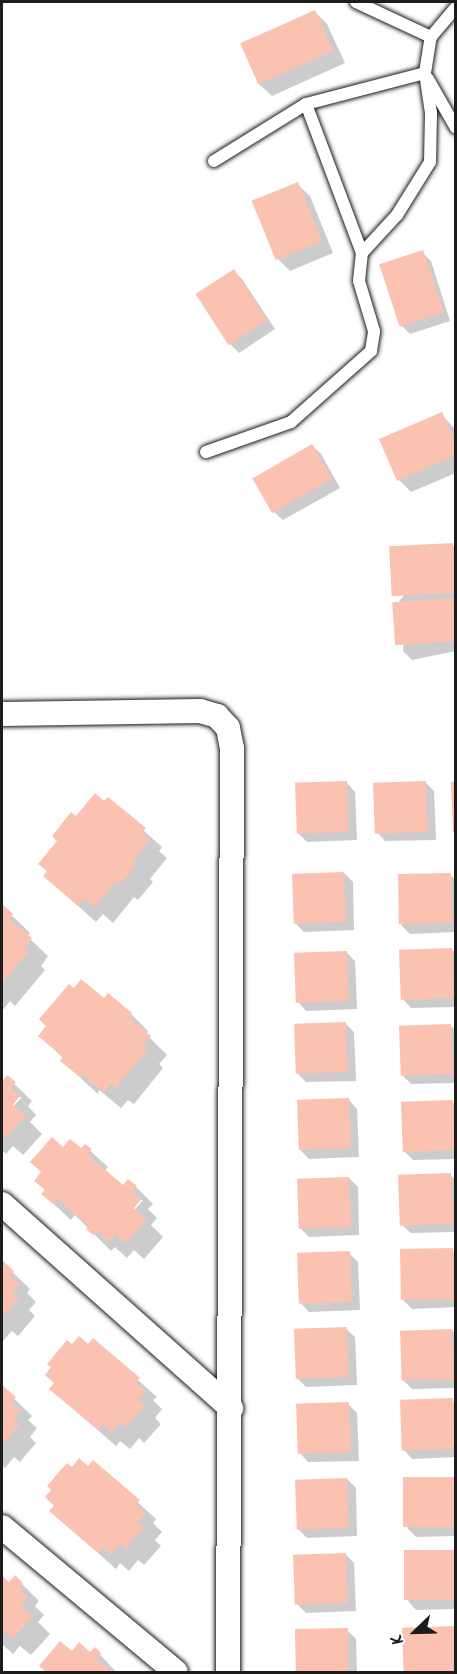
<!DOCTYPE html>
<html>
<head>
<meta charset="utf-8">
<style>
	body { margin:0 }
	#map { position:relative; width:457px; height:1674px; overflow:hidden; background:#fff; font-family:Kalam,sans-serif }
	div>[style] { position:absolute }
	.shadow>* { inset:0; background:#0003; transform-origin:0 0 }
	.building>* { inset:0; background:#fbc2b2; transform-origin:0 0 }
	.roads { filter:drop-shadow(0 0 2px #1c1c1c) drop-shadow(0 0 2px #1c1c1c) }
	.service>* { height:12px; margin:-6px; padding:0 6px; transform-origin:6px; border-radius:6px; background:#fff }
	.minor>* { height:24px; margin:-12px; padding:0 12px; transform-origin:12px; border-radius:12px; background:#fff }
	span { translate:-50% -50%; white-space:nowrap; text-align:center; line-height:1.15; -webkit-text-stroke:6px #fff; paint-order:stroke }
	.frame { position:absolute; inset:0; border:3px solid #1c1c1c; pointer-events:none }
	.north { position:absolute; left:385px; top:1602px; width:60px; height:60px; -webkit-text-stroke:4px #fff; paint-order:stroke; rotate:247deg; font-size:16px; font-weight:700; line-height:24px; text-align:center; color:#1c1c1c }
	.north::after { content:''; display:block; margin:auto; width:21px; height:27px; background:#1c1c1c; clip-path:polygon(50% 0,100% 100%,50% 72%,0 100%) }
</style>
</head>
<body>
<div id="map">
	<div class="shadow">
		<i style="clip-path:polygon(315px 12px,327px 24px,345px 63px,272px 96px,259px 84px)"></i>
		<i style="clip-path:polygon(297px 184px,310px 196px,333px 253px,290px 271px,278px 259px)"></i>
		<i style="clip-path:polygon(422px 252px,431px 261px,450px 321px,410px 334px,401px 325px)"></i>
		<i style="clip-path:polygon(233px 271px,242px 279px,275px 329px,239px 353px,230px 344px)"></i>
		<i style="clip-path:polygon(441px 414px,456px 430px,456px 473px,411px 492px,399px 480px)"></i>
		<i style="clip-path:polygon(312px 445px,321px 454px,340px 488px,283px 520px,274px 512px,254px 478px)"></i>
		<i style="clip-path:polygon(452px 545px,456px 548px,456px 651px,412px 660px,403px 651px,406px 609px,399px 601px)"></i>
		<i style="clip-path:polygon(425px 782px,434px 791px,436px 840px,385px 841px,377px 832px)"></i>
		<i style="clip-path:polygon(347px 783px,355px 792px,357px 840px,307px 842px,298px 833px)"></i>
		<i style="clip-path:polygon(108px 799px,162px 847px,159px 851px,167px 858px,150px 879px,153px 882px,138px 900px,134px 897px,113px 923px,103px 914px,96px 922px,45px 876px,76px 818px)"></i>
		<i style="clip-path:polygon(344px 873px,353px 882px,354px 930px,304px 932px,295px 923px)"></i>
		<i style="clip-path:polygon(450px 875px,456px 880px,456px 932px,410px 934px,401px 925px)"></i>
		<i style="clip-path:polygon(2px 906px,30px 933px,27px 936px,48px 956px,41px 966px,45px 970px,15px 1006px,10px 1001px,3px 1010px)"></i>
		<i style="clip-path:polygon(451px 949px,456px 953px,456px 1007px,411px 1008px,403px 999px)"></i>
		<i style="clip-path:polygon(346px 952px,355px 961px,357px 1009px,306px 1011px,298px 1002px)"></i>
		<i style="clip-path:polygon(74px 990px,104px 1000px,131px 1014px,148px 1031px,146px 1034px,167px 1055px,159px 1064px,163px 1068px,134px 1104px,128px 1100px,121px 1108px,99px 1090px,98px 1094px,62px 1061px,64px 1059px,40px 1036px)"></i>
		<i style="clip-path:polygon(346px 1024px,354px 1032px,356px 1081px,306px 1082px,297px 1073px)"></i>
		<i style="clip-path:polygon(451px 1026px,456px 1031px,456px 1083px,411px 1084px,402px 1075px)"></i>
		<i style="clip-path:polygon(evenodd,7px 1077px,32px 1101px,28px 1106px,36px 1115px,30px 1122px,42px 1134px,23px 1155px,13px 1146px,6px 1154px,2px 1150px,2px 1083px,7px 1077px,18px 1097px,22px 1097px,9px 1111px,7px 1109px,18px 1097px)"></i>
		<i style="clip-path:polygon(349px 1100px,357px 1109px,359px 1157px,309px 1159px,300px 1150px)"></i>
		<i style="clip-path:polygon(452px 1102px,456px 1105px,456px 1159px,413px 1160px,404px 1151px)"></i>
		<i style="clip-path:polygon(evenodd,85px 1146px,108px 1167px,105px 1171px,123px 1187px,136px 1187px,153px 1204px,148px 1209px,157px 1218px,151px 1225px,163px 1237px,144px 1259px,134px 1250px,127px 1258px,115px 1247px,111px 1251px,75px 1215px,71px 1220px,43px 1194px,63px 1149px,82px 1150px,85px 1146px,139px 1200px,143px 1200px,130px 1215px,128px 1213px,139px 1200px)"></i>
		<i style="clip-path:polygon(450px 1175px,456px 1180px,456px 1232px,411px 1233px,402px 1225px)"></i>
		<i style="clip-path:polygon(349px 1178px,358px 1187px,359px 1235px,309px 1237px,300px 1228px)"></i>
		<i style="clip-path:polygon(452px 1250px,456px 1254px,456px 1307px,412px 1309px,403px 1300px)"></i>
		<i style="clip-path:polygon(349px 1253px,358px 1262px,360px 1310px,309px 1312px,301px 1303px)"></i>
		<i style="clip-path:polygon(2px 1262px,30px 1289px,27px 1293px,36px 1302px,29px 1310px,35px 1316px,18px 1336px,12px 1331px,3px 1341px)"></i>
		<i style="clip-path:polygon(346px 1329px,355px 1337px,357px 1385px,306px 1387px,298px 1379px)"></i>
		<i style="clip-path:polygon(452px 1330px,456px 1334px,456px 1388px,412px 1389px,403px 1380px)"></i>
		<i style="clip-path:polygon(93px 1340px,157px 1397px,153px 1400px,162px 1409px,155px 1418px,161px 1424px,144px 1443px,139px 1438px,130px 1449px,120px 1441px,116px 1446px,51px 1389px,72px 1346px,89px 1346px)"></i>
		<i style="clip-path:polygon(2px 1387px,32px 1416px,28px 1420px,37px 1428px,30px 1437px,36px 1443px,20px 1462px,14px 1457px,5px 1468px,2px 1465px)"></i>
		<i style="clip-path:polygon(452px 1400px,456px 1403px,456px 1457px,412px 1459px,404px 1450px)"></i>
		<i style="clip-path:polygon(348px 1404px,357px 1413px,359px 1461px,308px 1462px,300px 1453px)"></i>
		<i style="clip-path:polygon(93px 1462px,156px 1519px,153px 1523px,162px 1532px,155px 1540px,161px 1546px,144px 1565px,138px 1560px,129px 1571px,120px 1563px,116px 1569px,51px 1511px,72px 1469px,89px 1468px)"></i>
		<i style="clip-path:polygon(347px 1479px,356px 1488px,357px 1536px,307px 1538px,298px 1529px)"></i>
		<i style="clip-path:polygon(456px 1479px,456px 1536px,416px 1537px,407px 1528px)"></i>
		<i style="clip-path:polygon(456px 1551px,456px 1609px,416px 1610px,408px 1601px)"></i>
		<i style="clip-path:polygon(345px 1554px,354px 1563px,356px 1611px,306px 1613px,297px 1604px)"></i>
		<i style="clip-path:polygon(2px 1577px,9px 1584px,22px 1584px,39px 1601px,35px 1606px,44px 1615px,38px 1622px,50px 1634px,31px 1655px,20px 1646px,13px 1654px,2px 1644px)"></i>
		<i style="left:454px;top:1628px;width:44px;height:50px;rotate:87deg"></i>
		<i style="clip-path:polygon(347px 1630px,356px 1639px,357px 1672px,298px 1672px,297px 1632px)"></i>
		<i style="clip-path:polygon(95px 1649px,116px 1672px,47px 1672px,41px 1666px,72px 1653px,91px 1654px)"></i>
	</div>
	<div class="building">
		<i style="left:315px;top:10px;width:45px;height:82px;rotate:66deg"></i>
		<i style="left:298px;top:182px;width:64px;height:50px;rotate:68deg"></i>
		<i style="left:423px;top:250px;width:66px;height:46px;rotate:72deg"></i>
		<i style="left:234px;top:269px;width:61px;height:46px;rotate:57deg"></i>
		<i style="clip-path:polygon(442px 412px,456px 444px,456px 455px,397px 481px,379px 439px)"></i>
		<i style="left:312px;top:444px;width:40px;height:69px;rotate:60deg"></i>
		<i style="left:453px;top:543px;width:50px;height:64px;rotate:87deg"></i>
		<i style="left:453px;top:598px;width:43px;height:61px;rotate:86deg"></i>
		<i style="left:347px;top:781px;width:51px;height:52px;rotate:88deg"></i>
		<i style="left:426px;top:781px;width:51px;height:53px;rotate:88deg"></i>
		<i style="clip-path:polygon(456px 781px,456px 832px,453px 832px,451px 782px)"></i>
		<i style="clip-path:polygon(95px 793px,104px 801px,108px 797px,146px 828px,142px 833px,150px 840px,133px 862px,137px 864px,120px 884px,116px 881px,95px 907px,85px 898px,78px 906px,43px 876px,47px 871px,38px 864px,57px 841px,52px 836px,71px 812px,76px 816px)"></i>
		<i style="left:344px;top:872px;width:50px;height:52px;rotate:88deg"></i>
		<i style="left:451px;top:873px;width:50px;height:53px;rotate:89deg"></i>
		<i style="clip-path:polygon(2px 904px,13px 914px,10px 919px,32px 938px,24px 948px,29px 951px,2px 984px)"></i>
		<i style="left:452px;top:948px;width:50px;height:53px;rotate:88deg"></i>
		<i style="left:347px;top:951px;width:50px;height:53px;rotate:88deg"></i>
		<i style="clip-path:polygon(81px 979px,104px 998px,108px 993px,132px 1013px,128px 1017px,151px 1036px,143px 1046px,147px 1050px,116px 1088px,111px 1084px,103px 1092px,82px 1074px,81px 1078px,60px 1061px,63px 1057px,38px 1036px,46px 1026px,39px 1019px,69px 984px,74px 988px)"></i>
		<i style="left:346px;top:1022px;width:50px;height:52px;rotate:88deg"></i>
		<i style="left:451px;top:1024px;width:50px;height:52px;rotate:88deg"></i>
		<i style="clip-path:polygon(7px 1075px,16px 1082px,11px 1088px,20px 1096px,13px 1105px,26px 1116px,5px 1139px,2px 1136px,2px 1082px)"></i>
		<i style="left:349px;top:1098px;width:50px;height:52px;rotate:88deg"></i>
		<i style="left:453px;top:1100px;width:50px;height:52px;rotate:88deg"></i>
		<i style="clip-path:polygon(52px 1137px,63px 1147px,70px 1139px,81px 1148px,85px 1144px,92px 1149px,87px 1154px,123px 1185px,128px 1179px,137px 1186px,132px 1192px,141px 1200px,134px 1208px,147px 1219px,126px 1243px,116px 1234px,109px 1242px,97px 1231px,93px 1235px,86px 1229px,89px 1226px,57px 1199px,53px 1204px,41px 1194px,45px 1190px,34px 1181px,41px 1172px,30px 1162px)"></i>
		<i style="left:451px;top:1173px;width:51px;height:53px;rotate:88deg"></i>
		<i style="left:349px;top:1177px;width:50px;height:52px;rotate:88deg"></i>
		<i style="left:453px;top:1248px;width:51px;height:53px;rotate:89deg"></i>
		<i style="left:350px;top:1251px;width:51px;height:53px;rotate:88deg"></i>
		<i style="clip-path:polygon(2px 1260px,14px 1271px,10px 1276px,20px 1284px,12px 1293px,19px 1298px,2px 1318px)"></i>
		<i style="left:347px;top:1327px;width:50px;height:53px;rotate:88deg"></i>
		<i style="left:452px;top:1329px;width:50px;height:52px;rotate:88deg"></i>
		<i style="clip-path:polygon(79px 1336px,88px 1344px,93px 1338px,140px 1378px,136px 1383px,146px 1391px,138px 1400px,145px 1405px,126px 1427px,121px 1422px,112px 1433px,102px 1425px,98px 1430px,49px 1389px,54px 1383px,45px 1375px,51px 1367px,47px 1364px,67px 1340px,72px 1344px)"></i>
		<i style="clip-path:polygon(2px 1385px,16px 1397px,11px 1402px,21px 1410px,13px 1419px,20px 1424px,2px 1446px)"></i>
		<i style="left:453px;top:1398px;width:51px;height:53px;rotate:88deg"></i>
		<i style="left:349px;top:1402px;width:50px;height:53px;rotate:88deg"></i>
		<i style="clip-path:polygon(79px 1458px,88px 1466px,93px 1460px,140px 1500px,136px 1505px,146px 1514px,138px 1522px,144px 1527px,126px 1549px,120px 1544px,111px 1555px,102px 1547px,98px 1553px,49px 1511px,54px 1506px,45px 1497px,51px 1490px,47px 1486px,67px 1463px,72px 1467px)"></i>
		<i style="left:456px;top:1477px;width:50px;height:53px;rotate:90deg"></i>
		<i style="left:347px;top:1478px;width:50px;height:52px;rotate:88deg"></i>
		<i style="left:456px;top:1550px;width:50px;height:52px;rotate:90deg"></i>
		<i style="left:346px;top:1553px;width:50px;height:53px;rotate:88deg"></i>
		<i style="clip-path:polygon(2px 1575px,9px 1582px,15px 1575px,23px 1583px,18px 1588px,28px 1597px,21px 1605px,33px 1616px,13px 1639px,2px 1630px)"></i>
		<i style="left:454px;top:1626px;width:46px;height:52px;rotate:88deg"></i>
		<i style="left:348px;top:1628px;width:44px;height:53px;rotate:89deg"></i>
		<i style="clip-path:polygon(60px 1641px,72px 1651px,79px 1642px,90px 1652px,95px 1647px,101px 1653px,96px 1658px,113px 1672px,46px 1672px,39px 1666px)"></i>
	</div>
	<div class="roads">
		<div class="service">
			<i style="left:356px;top:2px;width:83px;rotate:25deg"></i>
			<i style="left:428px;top:79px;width:56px;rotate:60.3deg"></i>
			<i style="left:306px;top:104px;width:159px;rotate:69.4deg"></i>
			<i style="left:214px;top:161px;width:108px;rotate:-31.8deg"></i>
			<i style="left:306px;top:104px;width:123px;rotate:-14.6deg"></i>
			<i style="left:425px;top:73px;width:36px;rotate:-81deg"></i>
			<i style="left:431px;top:37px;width:39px;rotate:-50deg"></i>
			<i style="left:206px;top:452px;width:90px;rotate:-19.4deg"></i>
			<i style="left:291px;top:422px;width:107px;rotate:-41.6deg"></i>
			<i style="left:371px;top:351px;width:20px;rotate:-81deg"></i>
			<i style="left:374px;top:331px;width:52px;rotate:-106.7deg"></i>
			<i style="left:359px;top:281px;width:28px;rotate:-84deg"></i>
			<i style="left:362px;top:253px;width:52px;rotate:-47.4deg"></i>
			<i style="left:397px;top:215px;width:62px;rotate:-58.1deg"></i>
			<i style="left:430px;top:162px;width:49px;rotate:-88.8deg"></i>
			<i style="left:431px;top:113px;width:40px;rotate:-98.5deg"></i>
		</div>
		<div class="minor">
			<i style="left:2px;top:714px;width:198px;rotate:-0.9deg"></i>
			<i style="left:200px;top:711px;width:18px;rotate:16deg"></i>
			<i style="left:217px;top:716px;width:16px;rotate:47deg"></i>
			<i style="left:228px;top:728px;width:20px;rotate:79deg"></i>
			<i style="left:232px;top:748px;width:924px;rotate:90.25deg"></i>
			<i style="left:2px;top:1204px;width:307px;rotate:41.7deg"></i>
			<i style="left:2px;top:1527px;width:226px;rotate:39.8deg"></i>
		</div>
	</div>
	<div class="frame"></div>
	<div class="north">K</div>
</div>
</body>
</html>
